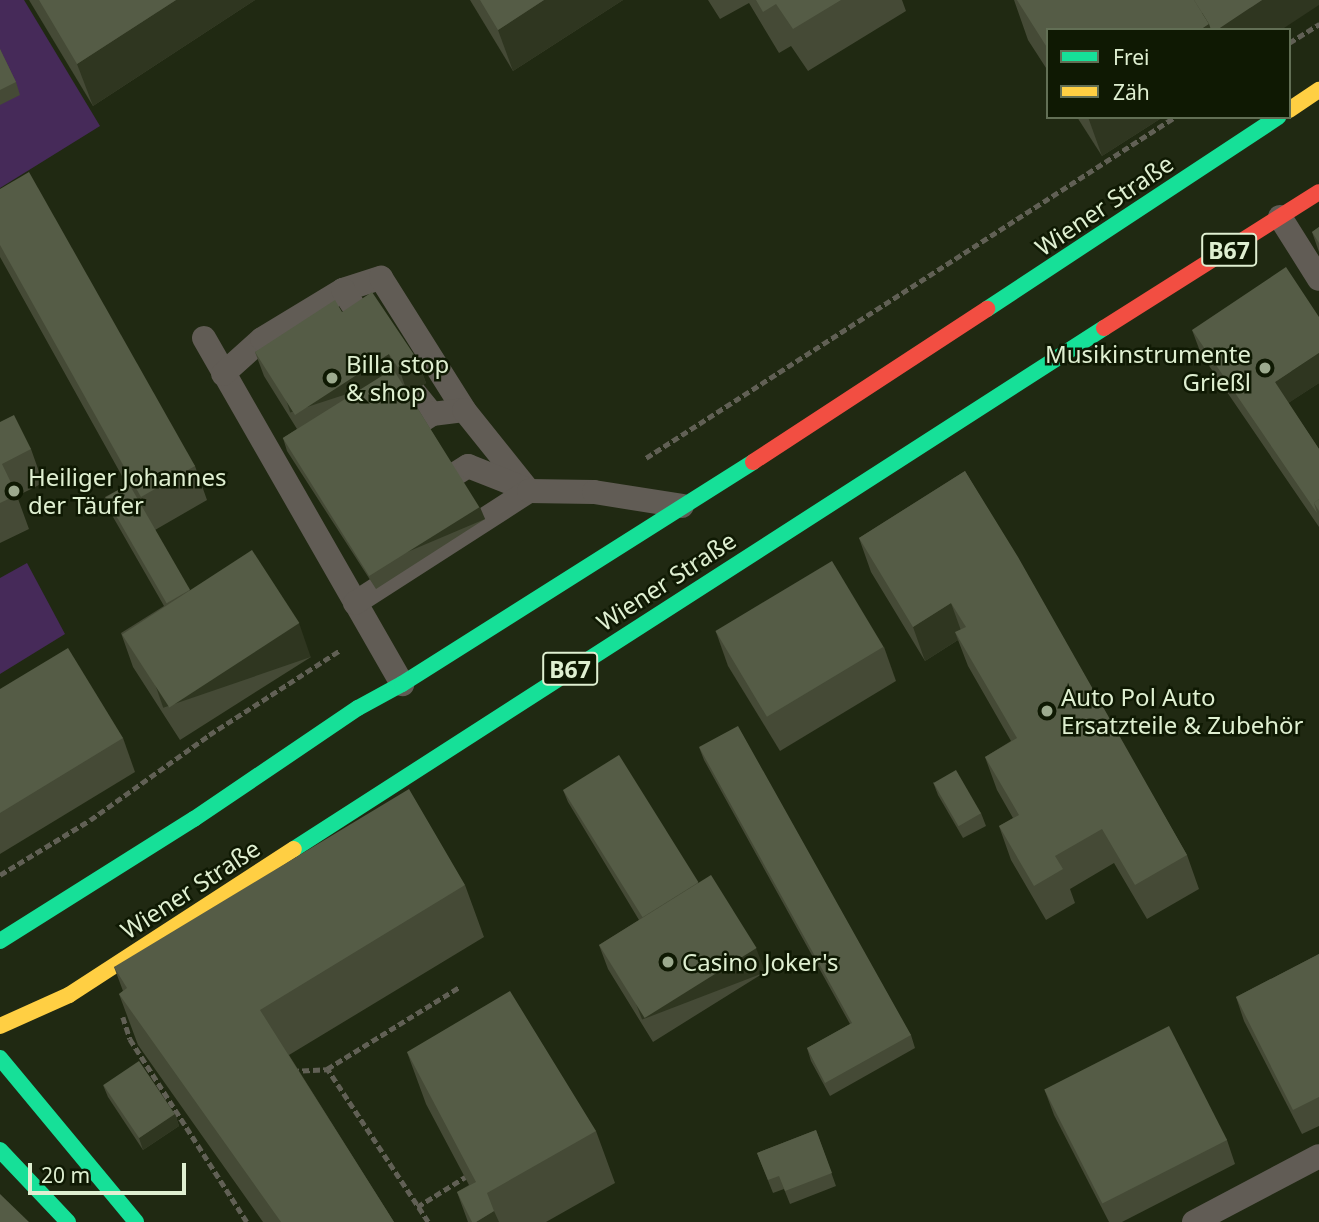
<!DOCTYPE html>
<html>
<head>
<meta charset="utf-8">
<style>
	body { margin:0 }
	#map { position:relative; width:1319px; height:1222px; overflow:hidden; background:#202912; font-family:"Noto Sans",sans-serif }
	div>[style] { position:absolute }
	.green>* { inset:0; background:#462a59 }
	.path>* { height:4.5px; margin-top:-2.25px; transform-origin:0; background:repeating-linear-gradient(90deg,#616055 0 7px,transparent 0 10.5px) }
	.lane>* { height:24px; margin:-12px; padding:0 12px; transform-origin:12px; border-radius:12px; background:#615c55 }
	.fast>* { height:16px; margin:-8px; padding:0 8px; transform-origin:8px; border-radius:8px; background:#16e098 }
	.slow>* { height:16px; margin:-8px; padding:0 8px; transform-origin:8px; border-radius:8px; background:#ffcf43 }
	.jam>* { height:16px; margin:-8px; padding:0 8px; transform-origin:8px; border-radius:8px; background:#f24e42 }
	.wall>* { inset:0; background:#454a36 }
	.shaded-wall>* { inset:0; background:#2f3620; transform-origin:0 0 }
	.building>* { inset:0; background:#555c46; transform-origin:0 0 }
	.dots>* { width:19px; height:19px; translate:-50% -50%; box-sizing:border-box; border:4px solid #0f1903; border-radius:50% }
	span { translate:-50% -50%; white-space:nowrap; text-align:center; line-height:1.15; -webkit-text-stroke:5px #0f1903; paint-order:stroke }
	.shield-label span { padding:2px 5px; background:#0f1903; border:2px solid; border-radius:5px; -webkit-text-stroke-width:0 }
	.shield-label { font-size:23px; color:#dfefd1; font-weight:700 }
	.street-label { font-size:24px; color:#dfefd1 }
	.poi-label { font-size:24px; color:#dfefd1 }
	.right { translate:-100% -50%; text-align:right }
	.left { translate:0 -50%; text-align:left }
	.legend { position:absolute; left:1046px; top:28px; width:245px; height:91px; box-sizing:border-box; background:#0f1903; border:2px solid #626f55; margin:0; padding:9px 12px; list-style:none; font-size:21px; color:#dfefd1 }
	.legend li { display:flex; align-items:center; gap:14px; height:35px }
	.legend b { width:35px; border:2px solid #626f55 }
	.scale { position:absolute; left:28px; top:1163px; width:158px; height:32px; box-sizing:border-box; border:4px solid #dfefd1; border-top:0; padding-left:9px; font-size:21px; line-height:24px; white-space:nowrap; color:#dfefd1; -webkit-text-stroke:5px #0f1903; paint-order:stroke }
</style>
</head>
<body>
<div id="map">
	<div class="green">
		<i style="clip-path:polygon(0 0,24px 0,100px 126px,0 188px)"></i>
		<i style="clip-path:polygon(27px 563px,65px 634px,0 674px,0 578px)"></i>
	</div>
	<div class="path">
		<i style="left:1289px;top:43px;width:36px;rotate:-32deg"></i>
		<i style="left:646px;top:458px;width:629px;rotate:-32.81deg"></i>
		<i style="left:0;top:875px;width:105px;rotate:-31.4deg"></i>
		<i style="left:90px;top:820px;width:146px;rotate:-35.5deg"></i>
		<i style="left:209px;top:735px;width:155px;rotate:-32.9deg"></i>
		<i style="left:123px;top:1017px;width:23px;rotate:72deg"></i>
		<i style="left:130px;top:1039px;width:217px;rotate:57.4deg"></i>
		<i style="left:292px;top:1071px;width:35px;rotate:-3deg"></i>
		<i style="left:417px;top:1207px;width:57px;rotate:-32deg"></i>
		<i style="left:428px;top:1222px;width:183px;rotate:-123.4deg"></i>
		<i style="left:327px;top:1069px;width:155px;rotate:-31.8deg"></i>
	</div>
	<div class="lane">
		<i style="left:1280px;top:217px;width:73px;rotate:57.8deg"></i>
		<i style="left:343px;top:290px;width:40px;rotate:-18deg"></i>
		<i style="left:381px;top:278px;width:156px;rotate:57.8deg"></i>
		<i style="left:204px;top:338px;width:399px;rotate:60.2deg"></i>
		<i style="left:223px;top:374px;width:52px;rotate:-41.9deg"></i>
		<i style="left:262px;top:339px;width:95px;rotate:-31.2deg"></i>
		<i style="left:343px;top:290px;width:17px;rotate:57deg"></i>
		<i style="left:414px;top:392px;width:28px;rotate:51deg"></i>
		<i style="left:397px;top:437px;width:42px;rotate:-33.3deg"></i>
		<i style="left:432px;top:414px;width:32px;rotate:-7deg"></i>
		<i style="left:464px;top:410px;width:104px;rotate:51.3deg"></i>
		<i style="left:430px;top:490px;width:45px;rotate:-32.3deg"></i>
		<i style="left:468px;top:466px;width:62px;rotate:21.6deg"></i>
		<i style="left:355px;top:603px;width:207px;rotate:-32.8deg"></i>
		<i style="left:529px;top:491px;width:65px;rotate:0.9deg"></i>
		<i style="left:594px;top:492px;width:89px;rotate:9deg"></i>
		<i style="left:1194px;top:1222px;width:141px;rotate:-27.8deg"></i>
	</div>
	<div class="fast">
		<i style="left:987px;top:309px;width:349px;rotate:-33.4deg"></i>
		<i style="left:294px;top:849px;width:963px;rotate:-32.75deg"></i>
		<i style="left:0;top:941px;width:229px;rotate:-32.2deg"></i>
		<i style="left:194px;top:819px;width:198px;rotate:-34.1deg"></i>
		<i style="left:358px;top:708px;width:50px;rotate:-28.6deg"></i>
		<i style="left:402px;top:684px;width:415px;rotate:-32.3deg"></i>
		<i style="left:0;top:1058px;width:213px;rotate:50.3deg"></i>
		<i style="left:0;top:1150px;width:99px;rotate:46.6deg"></i>
	</div>
	<div class="slow">
		<i style="left:1289px;top:110px;width:36px;rotate:-34deg"></i>
		<i style="left:0;top:1026px;width:76px;rotate:-24.2deg"></i>
		<i style="left:69px;top:995px;width:268px;rotate:-33deg"></i>
	</div>
	<div class="jam">
		<i style="left:1104px;top:328px;width:254px;rotate:-32.3deg"></i>
		<i style="left:753px;top:462px;width:280px;rotate:-33.2deg"></i>
	</div>
	<div class="wall">
		<i style="clip-path:polygon(29px 0,255px 0,93px 106px)"></i>
		<i style="clip-path:polygon(470px 0,623px 0,513px 71px)"></i>
		<i style="clip-path:polygon(708px 0,902px 0,906px 11px,808px 71px,791px 46px,779px 53px,749px 3px,720px 19px)"></i>
		<i style="clip-path:polygon(1014px 0,1319px 0,1048px 30px,1048px 71px,1028px 40px)"></i>
		<i style="clip-path:polygon(0 49px,16px 82px,20px 95px,0 105px)"></i>
		<i style="clip-path:polygon(1077px 117px,1163px 117px,1102px 156px)"></i>
		<i style="clip-path:polygon(0 189px,195px 466px,207px 500px,155px 530px,189px 590px,311px 657px,180px 740px,133px 667px,121px 633px,164px 606px,109px 510px,105px 497px,127px 485px,0 257px)"></i>
		<i style="clip-path:polygon(1319px 227px,1319px 252px,1312px 232px)"></i>
		<i style="clip-path:polygon(342px 312px,417px 359px,426px 383px,409px 394px,485px 519px,376px 589px,287px 451px,283px 438px,297px 429px,264px 376px,255px 352px)"></i>
		<i style="clip-path:polygon(1192px 330px,1319px 383px,1288px 403px,1319px 449px,1319px 527px,1201px 354px)"></i>
		<i style="clip-path:polygon(0 422px,31px 449px,43px 483px,17px 496px,29px 529px,0 543px)"></i>
		<i style="clip-path:polygon(965px 471px,1187px 855px,1199px 889px,1147px 919px,1114px 863px,1070px 889px,1075px 903px,1046px 920px,1011px 860px,999px 826px,1013px 818px,997px 790px,985px 757px,1011px 741px,968px 666px,958px 640px,925px 661px,871px 572px,859px 538px)"></i>
		<i style="clip-path:polygon(716px 632px,884px 647px,896px 681px,780px 751px,728px 666px)"></i>
		<i style="clip-path:polygon(0 689px,123px 738px,135px 772px,0 854px)"></i>
		<i style="clip-path:polygon(699px 747px,911px 1035px,915px 1048px,830px 1096px,811px 1061px,807px 1048px,850px 1024px,704px 760px)"></i>
		<i style="clip-path:polygon(933px 782px,981px 813px,986px 826px,963px 838px,938px 795px)"></i>
		<i style="clip-path:polygon(563px 790px,698px 883px,765px 972px,653px 1042px,608px 969px,599px 945px,639px 920px,568px 802px)"></i>
		<i style="clip-path:polygon(465px 885px,484px 937px,289px 1055px,394px 1222px,263px 1222px,138px 1045px,119px 994px,123px 991px,114px 967px)"></i>
		<i style="clip-path:polygon(1319px 954px,1319px 1126px,1302px 1134px,1244px 1021px,1236px 997px)"></i>
		<i style="clip-path:polygon(407px 1052px,596px 1131px,615px 1183px,546px 1222px,468px 1222px,457px 1192px,469px 1185px,426px 1104px)"></i>
		<i style="clip-path:polygon(103px 1085px,175px 1114px,179px 1126px,143px 1150px,108px 1097px)"></i>
		<i style="clip-path:polygon(1045px 1091px,1227px 1140px,1235px 1164px,1122px 1222px,1109px 1222px,1054px 1115px)"></i>
		<i style="clip-path:polygon(816px 1130px,836px 1186px,790px 1204px,784px 1189px,773px 1193px,757px 1153px)"></i>
	</div>
	<div class="shaded-wall">
		<i style="clip-path:polygon(176px 0,255px 0,93px 106px,77px 64px)"></i>
		<i style="clip-path:polygon(544px 0,623px 0,513px 71px,498px 30px)"></i>
		<i style="clip-path:polygon(1262px 0,1319px 0,1319px 5px,1281px 30px,1217px 30px)"></i>
		<i style="clip-path:polygon(1209px 24px,1211px 30px,1200px 30px)"></i>
		<i style="clip-path:polygon(1088px 117px,1163px 117px,1102px 156px)"></i>
		<i style="clip-path:polygon(1319px 353px,1319px 383px,1284px 406px,1275px 382px)"></i>
		<i style="left:389px;top:354px;width:25px;height:112px;rotate:72deg"></i>
		<i style="clip-path:polygon(417px 359px,426px 383px,408px 395px,400px 371px)"></i>
		<i style="left:480px;top:507px;width:13px;height:130px;rotate:67deg"></i>
		<i style="clip-path:polygon(951px 603px,963px 636px,955px 632px,958px 640px,925px 661px,913px 627px)"></i>
		<i style="left:299px;top:623px;width:36px;height:156px;rotate:71deg"></i>
		<i style="left:756px;top:948px;width:26px;height:132px;rotate:69deg"></i>
		<i style="clip-path:polygon(175px 1114px,179px 1126px,143px 1150px,139px 1138px)"></i>
		<i style="clip-path:polygon(494px 1211px,499px 1222px,476px 1222px)"></i>
	</div>
	<div class="building">
		<i style="clip-path:polygon(39px 0,176px 0,77px 64px)"></i>
		<i style="clip-path:polygon(480px 0,544px 0,498px 30px)"></i>
		<i style="clip-path:polygon(756px 0,841px 0,793px 29px,776px 4px,763px 12px)"></i>
		<i style="clip-path:polygon(1017px 0,1194px 0,1209px 24px,1200px 30px,1048px 30px,1048px 49px)"></i>
		<i style="clip-path:polygon(1194px 0,1262px 0,1217px 30px,1211px 30px,1209px 24px)"></i>
		<i style="clip-path:polygon(0 49px,16px 82px,0 90px)"></i>
		<i style="clip-path:polygon(29px 172px,195px 466px,141px 497px,0 245px,0 189px)"></i>
		<i style="clip-path:polygon(1319px 227px,1319px 243px,1312px 232px)"></i>
		<i style="clip-path:polygon(1286px 267px,1319px 317px,1319px 353px,1275px 382px,1319px 449px,1319px 499px,1314px 503px,1317px 513px,1192px 330px)"></i>
		<i style="clip-path:polygon(372px 292px,417px 359px,400px 371px,389px 354px,295px 415px,255px 352px,335px 300px,342px 312px)"></i>
		<i style="left:393px;top:369px;width:163px;height:130px;rotate:58deg"></i>
		<i style="clip-path:polygon(14px 415px,31px 449px,2px 464px,17px 495px,0 503px,0 422px)"></i>
		<i style="clip-path:polygon(965px 471px,1018px 557px,1187px 855px,1135px 885px,1102px 829px,1055px 856px,1063px 869px,1034px 886px,999px 826px,1019px 815px,985px 757px,1017px 738px,955px 632px,966px 627px,951px 603px,913px 627px,859px 538px)"></i>
		<i style="left:129px;top:484px;width:122px;height:27px;rotate:60deg"></i>
		<i style="clip-path:polygon(1319px 499px,1319px 511px,1314px 503px)"></i>
		<i style="left:252px;top:550px;width:87px;height:155px;rotate:57deg"></i>
		<i style="left:832px;top:561px;width:100px;height:136px;rotate:59deg"></i>
		<i style="clip-path:polygon(68px 648px,123px 738px,0 813px,0 689px)"></i>
		<i style="clip-path:polygon(738px 726px,911px 1035px,825px 1083px,807px 1048px,852px 1023px,699px 747px)"></i>
		<i style="left:619px;top:755px;width:150px;height:66px;rotate:58deg"></i>
		<i style="left:956px;top:770px;width:50px;height:26px;rotate:60deg"></i>
		<i style="clip-path:polygon(409px 789px,465px 885px,260px 1010px,394px 1222px,281px 1222px,119px 994px,127px 988px,114px 967px)"></i>
		<i style="left:711px;top:875px;width:86px;height:132px;rotate:58deg"></i>
		<i style="clip-path:polygon(1319px 954px,1319px 1097px,1293px 1110px,1236px 997px)"></i>
		<i style="clip-path:polygon(510px 991px,596px 1131px,487px 1193px,494px 1211px,476px 1222px,472px 1222px,457px 1192px,476px 1182px,407px 1052px)"></i>
		<i style="left:1169px;top:1026px;width:128px;height:140px;rotate:63deg"></i>
		<i style="left:139px;top:1061px;width:64px;height:43px;rotate:56deg"></i>
		<i style="clip-path:polygon(816px 1130px,832px 1173px,785px 1191px,779px 1176px,768px 1180px,757px 1153px)"></i>
		<i style="clip-path:polygon(0 1194px,29px 1222px,0 1222px)"></i>
	</div>
	<div class="dots">
		<i style="left:1265px;top:368px;background:#9caa8e"></i>
		<i style="left:332px;top:378px;background:#9caa8e"></i>
		<i style="left:14px;top:491px;background:#9caa8e"></i>
		<i style="left:1047px;top:711px;background:#9caa8e"></i>
		<i style="left:668px;top:962px;background:#9caa8e"></i>
	</div>
	<div class="shield-label">
		<span style="left:1229px;top:250px">B67</span>
		<span style="left:570px;top:669px">B67</span>
	</div>
	<div class="street-label">
		<span style="left:1104px;top:205px;rotate:-34deg">Wiener Straße</span>
		<span style="left:666px;top:581px;rotate:-33deg">Wiener Straße</span>
		<span style="left:190px;top:889px;rotate:-33deg">Wiener Straße</span>
	</div>
	<div class="poi-label">
		<span class="right" style="left:1251px;top:368px">Musikinstrumente<br>Grießl</span>
		<span class="left" style="left:346px;top:378px">Billa stop<br>&amp; shop</span>
		<span class="left" style="left:28px;top:491px">Heiliger Johannes<br>der Täufer</span>
		<span class="left" style="left:1061px;top:711px">Auto Pol Auto<br>Ersatzteile &amp; Zubehör</span>
		<span class="left" style="left:682px;top:962px">Casino Joker's</span>
	</div>
	<ul class="legend">
	<li><b style="height:9px;background:#16e098"></b>Frei</li>
	<li><b style="height:9px;background:#ffcf43"></b>Zäh</li>
	</ul>
	<div class="scale">20 m</div>
</div>
</body>
</html>
